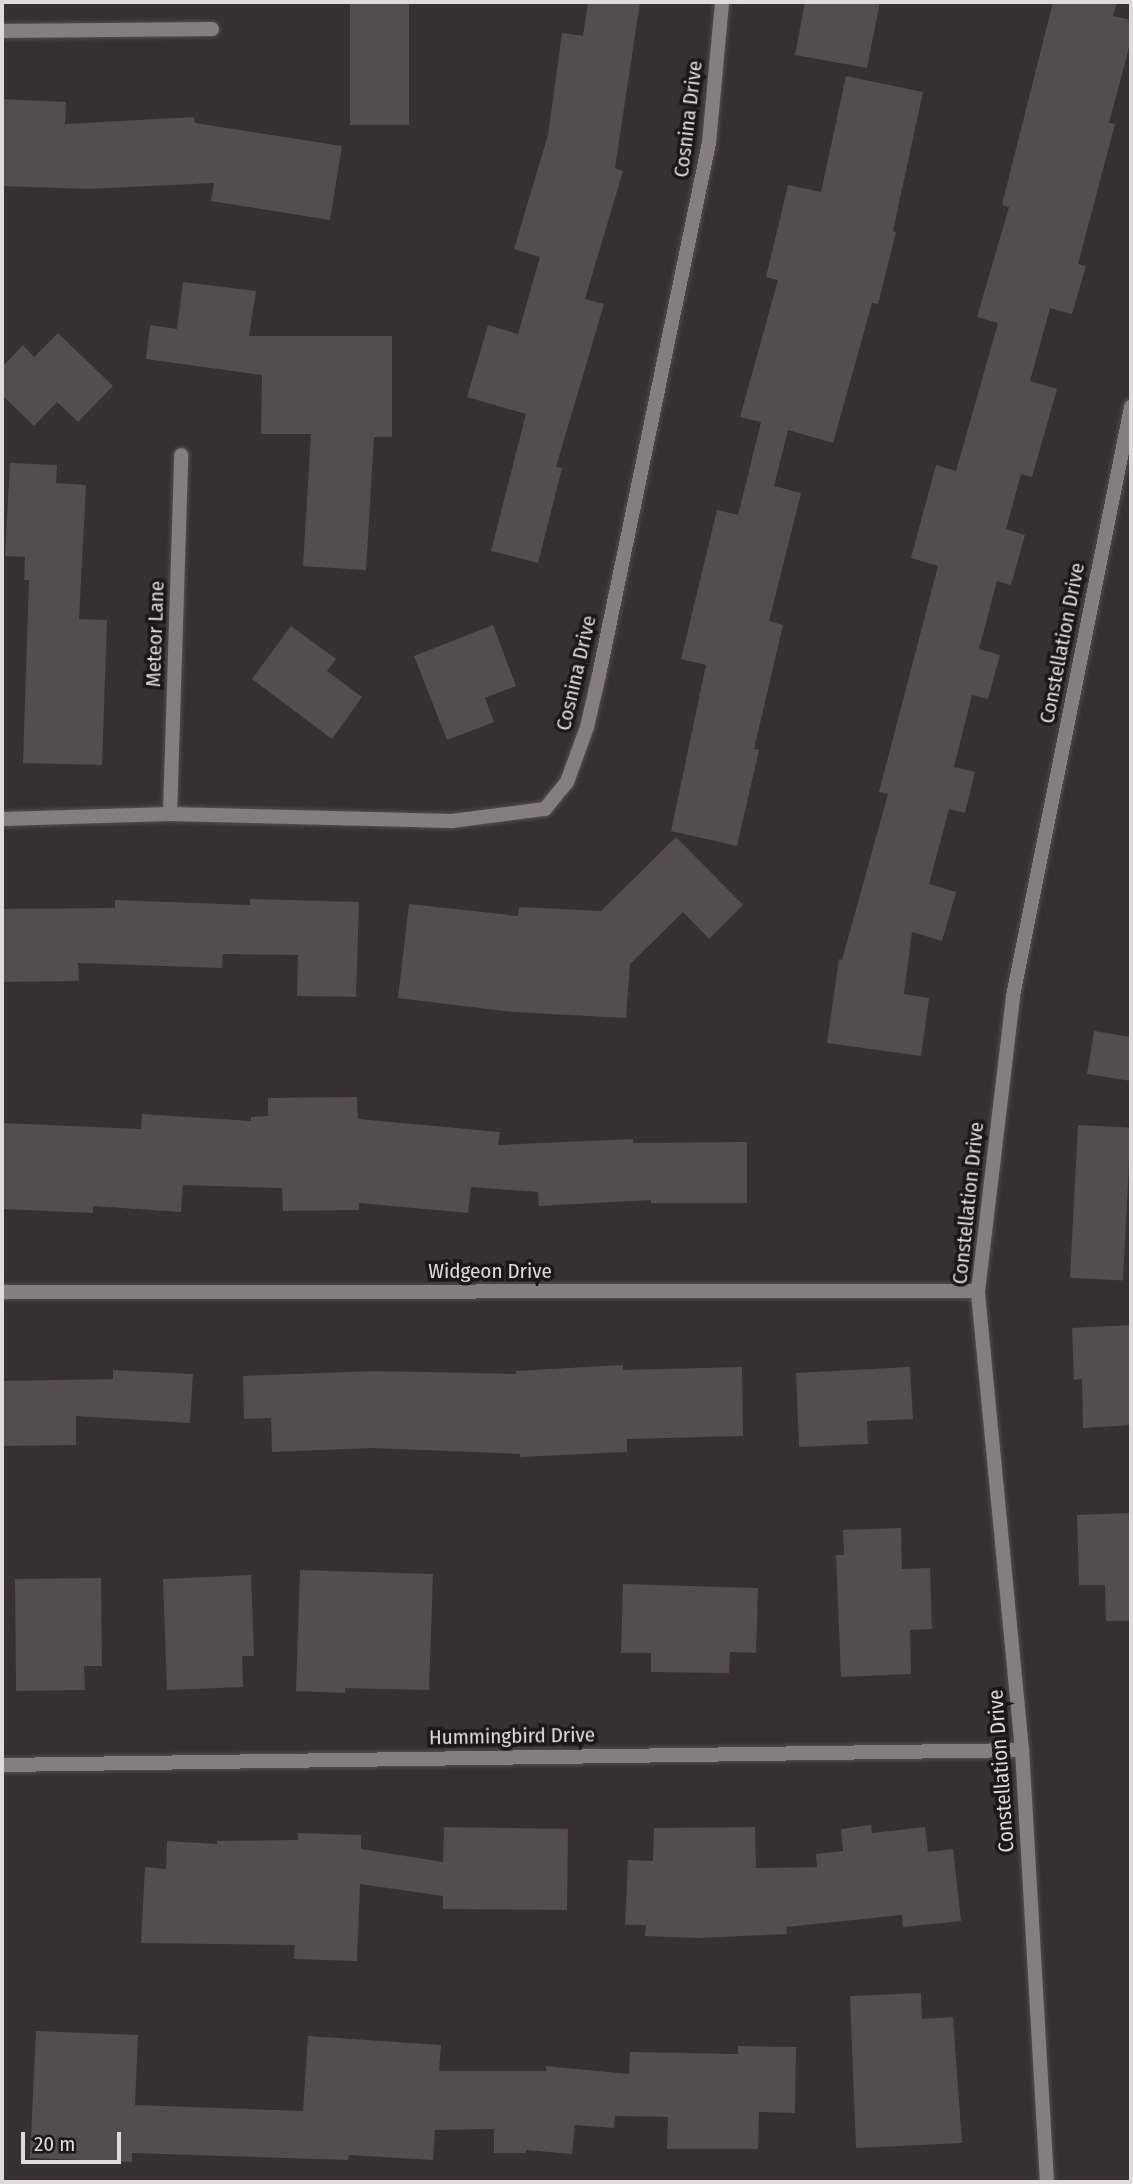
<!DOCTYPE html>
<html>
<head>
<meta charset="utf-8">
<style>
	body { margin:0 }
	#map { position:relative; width:1133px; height:2184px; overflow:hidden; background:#372f32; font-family:"Fira Sans Condensed",sans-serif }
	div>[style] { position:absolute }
	.building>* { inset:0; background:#554c50; transform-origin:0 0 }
	.roads { filter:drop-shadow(0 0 2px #544e50) drop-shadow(0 0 2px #544e50) }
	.street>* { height:14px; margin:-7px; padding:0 7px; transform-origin:7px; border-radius:7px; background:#867d81 }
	span { translate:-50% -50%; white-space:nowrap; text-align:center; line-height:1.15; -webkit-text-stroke:7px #1c181a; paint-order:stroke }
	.street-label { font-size:21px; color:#dfdadc }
	.frame { position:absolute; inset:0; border:4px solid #dfdadc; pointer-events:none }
	.scale { position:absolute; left:21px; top:2132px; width:100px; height:32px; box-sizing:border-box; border:4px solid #dfdadc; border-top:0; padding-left:9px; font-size:21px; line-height:24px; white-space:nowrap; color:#dfdadc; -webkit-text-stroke:5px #1c181a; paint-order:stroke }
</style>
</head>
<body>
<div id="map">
	<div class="building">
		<i style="left:350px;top:2px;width:59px;height:123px"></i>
		<i style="clip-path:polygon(588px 2px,640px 2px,615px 168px,623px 171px,585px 299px,604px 304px,556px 467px,562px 468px,538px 563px,491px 551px,526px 414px,467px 397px,488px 325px,518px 334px,540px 257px,514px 249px,548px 135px,562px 33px,583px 36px)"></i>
		<i style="clip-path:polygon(805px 2px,880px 2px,867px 68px,795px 55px)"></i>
		<i style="clip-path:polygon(1053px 2px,1117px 2px,1113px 16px,1131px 20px,1131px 40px,1109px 123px,1115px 124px,1078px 264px,1086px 266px,1072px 314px,1050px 308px,1030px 381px,1057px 389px,1032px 477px,1021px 474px,1006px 529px,1025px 535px,1011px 585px,997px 581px,979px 649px,1000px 655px,988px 699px,972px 695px,954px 767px,975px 772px,965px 813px,949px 809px,929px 884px,956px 892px,942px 941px,912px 932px,904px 994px,929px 998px,921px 1056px,827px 1043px,839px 959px,842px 960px,888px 794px,879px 792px,938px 566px,911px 558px,936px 465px,956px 471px,998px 323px,977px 317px,1009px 207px,1002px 205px)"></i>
		<i style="clip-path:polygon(846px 76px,923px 92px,893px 231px,896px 232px,878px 304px,872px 303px,833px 443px,788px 430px,774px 486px,801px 493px,769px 621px,783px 625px,754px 749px,759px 750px,737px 846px,671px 831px,706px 665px,681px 659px,717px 510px,738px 515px,761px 422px,740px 417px,778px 280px,766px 277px,788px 185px,821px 192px)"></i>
		<i style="clip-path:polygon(2px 99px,66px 102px,65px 124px,194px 117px,195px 123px,342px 146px,330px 220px,211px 201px,214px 183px,88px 189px,2px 186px)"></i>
		<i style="clip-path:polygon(183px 282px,256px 291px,249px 336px,392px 336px,392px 437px,374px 437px,366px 570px,303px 566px,311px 434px,261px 434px,262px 375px,146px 359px,150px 325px,177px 329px)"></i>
		<i style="clip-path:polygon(58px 333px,113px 386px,78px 422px,57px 402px,34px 426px,2px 395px,2px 367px,23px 345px,34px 357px)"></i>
		<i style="clip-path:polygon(10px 463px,57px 465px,56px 483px,86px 485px,79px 619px,107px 620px,102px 765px,23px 763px,29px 580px,24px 580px,25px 557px,5px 556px)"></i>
		<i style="clip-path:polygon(493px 625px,516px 686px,485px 698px,494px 722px,447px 740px,414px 656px)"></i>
		<i style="clip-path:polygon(291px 626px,336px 659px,327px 671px,362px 697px,332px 739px,252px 679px)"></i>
		<i style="clip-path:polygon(676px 837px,743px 905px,709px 939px,683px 912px,630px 964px,626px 1018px,513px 1012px,398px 998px,409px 904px,518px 916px,519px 907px,601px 911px)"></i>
		<i style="clip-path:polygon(250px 899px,359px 902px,356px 997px,297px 996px,298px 955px,223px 954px,222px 968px,78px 963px,79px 981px,3px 982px,2px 909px,115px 908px,115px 900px,250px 905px)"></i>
		<i style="clip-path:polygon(1094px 1031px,1131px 1037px,1131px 1081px,1087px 1074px)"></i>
		<i style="clip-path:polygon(357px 1097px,358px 1119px,500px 1132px,498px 1145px,633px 1139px,633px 1143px,747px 1142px,747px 1203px,651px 1203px,651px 1200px,539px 1206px,538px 1192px,471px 1187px,468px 1213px,359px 1203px,359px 1210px,283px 1211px,282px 1188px,183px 1185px,181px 1212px,93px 1206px,93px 1213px,2px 1209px,2px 1123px,141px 1129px,142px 1114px,251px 1121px,251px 1117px,268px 1116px,268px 1098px)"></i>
		<i style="left:1078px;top:1125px;width:53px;height:153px;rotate:3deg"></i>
		<i style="clip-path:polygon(1131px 1325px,1131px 1425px,1083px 1428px,1082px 1379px,1074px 1380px,1072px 1328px)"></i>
		<i style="clip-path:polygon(623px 1365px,623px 1370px,742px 1367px,743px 1436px,627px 1439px,627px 1452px,520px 1457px,520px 1454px,373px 1448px,272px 1452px,271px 1418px,244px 1419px,243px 1376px,375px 1371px,516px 1374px,516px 1371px)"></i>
		<i style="clip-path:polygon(910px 1367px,913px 1419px,867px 1421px,868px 1444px,799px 1447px,796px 1373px)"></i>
		<i style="clip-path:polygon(113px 1370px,193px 1374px,190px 1423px,76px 1416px,76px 1445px,4px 1446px,2px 1381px,113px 1379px)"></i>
		<i style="clip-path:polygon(1131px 1513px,1131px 1621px,1106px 1621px,1105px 1585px,1079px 1585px,1077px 1515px)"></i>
		<i style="clip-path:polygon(901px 1528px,902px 1569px,930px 1568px,932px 1629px,910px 1630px,911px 1674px,841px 1677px,836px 1555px,844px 1555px,843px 1530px)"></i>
		<i style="clip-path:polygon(300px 1570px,433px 1574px,429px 1690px,345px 1688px,345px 1693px,296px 1691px)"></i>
		<i style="clip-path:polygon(251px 1575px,254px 1656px,242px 1656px,243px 1687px,167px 1690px,163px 1579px)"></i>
		<i style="clip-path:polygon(101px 1578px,102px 1666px,84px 1666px,85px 1690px,16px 1691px,15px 1579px)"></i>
		<i style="clip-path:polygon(623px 1584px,758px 1588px,756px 1653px,730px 1652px,729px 1673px,651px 1672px,651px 1653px,621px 1653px)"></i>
		<i style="clip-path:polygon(871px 1825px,872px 1833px,925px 1827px,928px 1852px,953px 1849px,961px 1921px,903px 1927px,902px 1915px,786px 1927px,787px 1934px,698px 1938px,645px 1936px,646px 1925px,625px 1925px,628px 1860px,653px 1861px,654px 1828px,755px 1827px,756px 1868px,817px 1867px,816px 1854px,843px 1851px,841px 1829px)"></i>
		<i style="clip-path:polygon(444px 1827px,568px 1829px,567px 1910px,443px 1909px,443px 1896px,360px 1884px,357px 1961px,294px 1959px,295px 1945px,141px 1943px,145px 1867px,166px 1869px,167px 1841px,217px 1844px,217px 1841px,298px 1840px,298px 1833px,361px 1835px,361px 1849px,443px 1862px)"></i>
		<i style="clip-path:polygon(921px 1993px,922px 2019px,953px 2017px,962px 2143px,856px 2148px,850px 1996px)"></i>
		<i style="clip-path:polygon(36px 2031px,138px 2035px,135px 2105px,303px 2111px,308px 2036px,441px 2045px,439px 2071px,546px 2071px,546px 2066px,629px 2074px,630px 2052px,738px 2054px,738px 2046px,796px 2047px,795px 2113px,759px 2112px,758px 2149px,667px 2149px,668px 2117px,615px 2116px,614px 2128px,575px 2125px,572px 2154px,526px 2150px,526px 2153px,494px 2153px,494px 2129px,435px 2130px,433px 2160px,349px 2155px,348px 2160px,132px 2153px,132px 2162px,30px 2158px)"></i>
	</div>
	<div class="roads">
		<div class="street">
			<i style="left:2px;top:31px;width:210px;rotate:-0.5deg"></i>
			<i style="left:170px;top:814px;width:359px;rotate:-88.2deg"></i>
			<i style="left:2px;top:819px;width:168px;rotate:-1.7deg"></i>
			<i style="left:170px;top:814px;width:282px;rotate:1.4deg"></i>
			<i style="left:452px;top:821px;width:94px;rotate:-7.4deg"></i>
			<i style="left:545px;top:809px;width:35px;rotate:-51deg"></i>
			<i style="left:567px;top:782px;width:59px;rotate:-70deg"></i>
			<i style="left:587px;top:727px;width:53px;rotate:-77deg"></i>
			<i style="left:599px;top:675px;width:543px;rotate:-78.32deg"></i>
			<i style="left:709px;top:143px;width:142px;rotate:-84.7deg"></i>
			<i style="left:2px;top:1292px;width:976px;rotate:-0.06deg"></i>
			<i style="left:2px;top:1765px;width:1020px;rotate:-0.84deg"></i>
			<i style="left:1047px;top:2182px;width:433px;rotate:-93.3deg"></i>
			<i style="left:1022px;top:1750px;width:461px;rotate:-95.5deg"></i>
			<i style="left:978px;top:1291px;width:297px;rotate:-83.2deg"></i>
			<i style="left:1013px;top:996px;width:601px;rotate:-78.67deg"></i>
		</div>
	</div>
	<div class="street-label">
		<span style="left:688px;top:119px;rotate:-83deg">Cosnina Drive</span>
		<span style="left:155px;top:634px;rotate:-88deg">Meteor Lane</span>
		<span style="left:1062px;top:643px;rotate:-79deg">Constellation Drive</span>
		<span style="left:576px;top:673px;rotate:-77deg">Cosnina Drive</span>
		<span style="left:968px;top:1203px;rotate:-84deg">Constellation Drive</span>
		<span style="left:490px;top:1271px">Widgeon Drive</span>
		<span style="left:512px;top:1736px;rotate:-1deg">Hummingbird Drive</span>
		<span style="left:1001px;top:1771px;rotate:-94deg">Constellation Drive</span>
	</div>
	<div class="frame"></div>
	<div class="scale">20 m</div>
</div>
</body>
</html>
